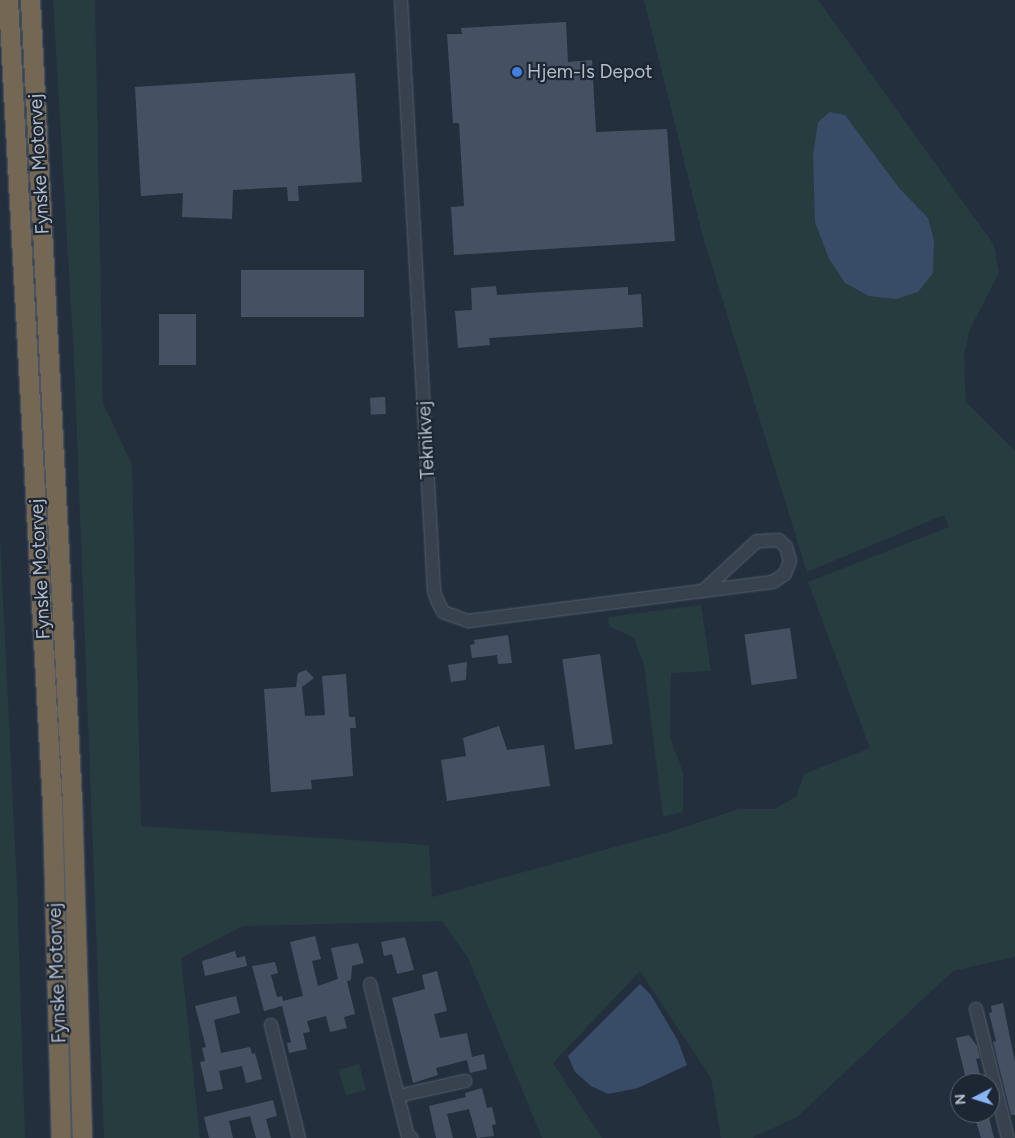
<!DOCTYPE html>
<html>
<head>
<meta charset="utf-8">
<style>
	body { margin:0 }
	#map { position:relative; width:1015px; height:1138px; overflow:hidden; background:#242f3e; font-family:Figtree,sans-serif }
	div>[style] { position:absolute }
	.green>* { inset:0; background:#263c3f; transform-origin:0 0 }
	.water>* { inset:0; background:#394c67 }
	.building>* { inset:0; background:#455162; transform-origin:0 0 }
	.roads { filter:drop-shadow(0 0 1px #565f6c) drop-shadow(0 0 1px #565f6c) }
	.minor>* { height:12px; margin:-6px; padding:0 6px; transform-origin:6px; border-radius:6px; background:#38414e }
	.highway>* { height:19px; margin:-9.5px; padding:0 9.5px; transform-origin:9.5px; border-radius:9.5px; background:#746855 }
	.dots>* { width:14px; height:14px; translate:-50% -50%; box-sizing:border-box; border:2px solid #1d2633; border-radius:50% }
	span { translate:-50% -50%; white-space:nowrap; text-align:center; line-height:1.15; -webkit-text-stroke:4.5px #1d2633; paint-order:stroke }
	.poi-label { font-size:19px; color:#b4bcc9 }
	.left { translate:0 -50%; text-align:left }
	.street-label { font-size:19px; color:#b4bcc9 }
	.north { position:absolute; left:950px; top:1073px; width:50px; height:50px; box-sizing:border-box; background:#1d2633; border:1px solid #59626f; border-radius:50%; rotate:265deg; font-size:14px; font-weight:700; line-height:20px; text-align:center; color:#b4bcc9 }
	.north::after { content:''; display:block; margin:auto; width:18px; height:22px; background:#8ab4f8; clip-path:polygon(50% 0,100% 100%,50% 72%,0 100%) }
</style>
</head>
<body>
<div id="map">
	<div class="green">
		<i style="clip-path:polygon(53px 0,95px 0,103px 403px,132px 465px,141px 826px,429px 845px,432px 897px,666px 833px,739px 809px,774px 809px,796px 797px,804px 774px,870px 748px,808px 582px,949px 527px,944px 515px,807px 572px,703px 237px,644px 0,818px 0,994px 245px,999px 273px,970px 329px,964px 355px,966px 402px,1015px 451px,1015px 957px,953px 971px,797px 1117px,752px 1138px,721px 1138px,711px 1078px,640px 971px,553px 1063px,602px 1138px,542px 1138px,468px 958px,442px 921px,243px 926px,181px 958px,200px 1138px,104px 1138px,74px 359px)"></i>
		<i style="clip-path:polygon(0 536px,17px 887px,25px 1138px,0 1138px)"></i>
		<i style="clip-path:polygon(701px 605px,711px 671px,671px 673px,670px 738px,683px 772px,683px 812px,663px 817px,644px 665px,634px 638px,609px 626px,608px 617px)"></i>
		<i style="left:359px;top:1064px;width:27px;height:21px;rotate:75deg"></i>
	</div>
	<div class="water">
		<i style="clip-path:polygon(830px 112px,845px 115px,899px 188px,928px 218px,934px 241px,933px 273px,918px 292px,896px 299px,869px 296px,845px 283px,829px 259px,815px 222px,813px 156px,818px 122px)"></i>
		<i style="clip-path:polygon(640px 984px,651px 995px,678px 1041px,687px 1065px,638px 1088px,608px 1094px,591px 1086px,575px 1072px,568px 1056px)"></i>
	</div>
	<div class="building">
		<i style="clip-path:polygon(566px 22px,568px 62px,592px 60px,596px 132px,667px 129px,675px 241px,454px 255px,451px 207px,464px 206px,459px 123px,453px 123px,447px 34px,462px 34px,461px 28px)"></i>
		<i style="clip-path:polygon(355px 73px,362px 182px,298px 186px,299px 201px,288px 201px,287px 187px,233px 190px,232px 219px,182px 217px,183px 193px,141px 196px,135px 87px)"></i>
		<i style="left:241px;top:270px;width:123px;height:47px"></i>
		<i style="clip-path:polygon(496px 286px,497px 295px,628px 287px,628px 295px,641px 294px,643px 327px,489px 338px,490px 345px,458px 348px,455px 311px,472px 310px,471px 288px)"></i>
		<i style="left:159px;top:314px;width:37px;height:51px"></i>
		<i style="left:385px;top:397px;width:17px;height:15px;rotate:87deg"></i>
		<i style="left:790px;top:628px;width:51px;height:46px;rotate:82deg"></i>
		<i style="clip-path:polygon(508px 635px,512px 663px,498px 664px,497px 655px,472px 658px,470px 645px,475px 644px,474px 640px)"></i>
		<i style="left:600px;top:654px;width:91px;height:38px;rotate:82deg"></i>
		<i style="clip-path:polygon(467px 662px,466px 680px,451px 682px,448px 665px)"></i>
		<i style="clip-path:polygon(306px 670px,314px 678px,302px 687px,305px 716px,325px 715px,322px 676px,346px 674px,349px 717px,355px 717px,356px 728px,350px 728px,353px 776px,311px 780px,312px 789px,271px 792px,264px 689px,296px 687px,298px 673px)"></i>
		<i style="clip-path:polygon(499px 726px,507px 750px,544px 745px,550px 786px,447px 801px,441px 760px,466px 756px,463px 738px)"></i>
		<i style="clip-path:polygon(315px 936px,321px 959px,312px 961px,318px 986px,338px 979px,331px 948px,358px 943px,364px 963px,352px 966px,351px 980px,347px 981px,355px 1014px,344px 1017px,347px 1028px,330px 1032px,326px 1016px,307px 1021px,310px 1032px,303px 1033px,307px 1049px,289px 1053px,287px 1043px,291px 1042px,282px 1006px,264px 1011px,252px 966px,275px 962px,278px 973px,271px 975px,277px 997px,282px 996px,283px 1001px,303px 996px,290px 942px)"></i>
		<i style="clip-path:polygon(405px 937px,414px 970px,397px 974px,392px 954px,384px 956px,381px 942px)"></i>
		<i style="clip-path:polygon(235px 951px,237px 958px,245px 956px,247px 966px,205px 976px,202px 961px)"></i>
		<i style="clip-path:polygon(437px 971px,447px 1011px,434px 1014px,440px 1038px,467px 1033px,472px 1057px,484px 1054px,487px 1069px,470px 1073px,467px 1060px,436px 1068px,438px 1075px,413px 1083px,392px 998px,425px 989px,422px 975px)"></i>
		<i style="clip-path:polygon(236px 996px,240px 1013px,214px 1020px,221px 1053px,250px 1047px,252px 1054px,255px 1053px,262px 1079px,246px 1083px,242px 1066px,219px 1071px,223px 1089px,207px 1092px,200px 1062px,205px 1061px,202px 1048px,206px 1047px,195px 1006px)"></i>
		<i style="clip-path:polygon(1003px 1003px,1015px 1062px,1015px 1115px,1011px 1115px,993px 1042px,996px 1041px,989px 1013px,992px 1012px,991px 1006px)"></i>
		<i style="clip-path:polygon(969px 1035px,977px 1046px,980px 1058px,976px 1059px,982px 1083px,967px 1083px,956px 1038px)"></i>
		<i style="clip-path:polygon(482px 1088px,487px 1108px,492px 1107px,496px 1124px,492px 1125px,494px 1136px,477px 1138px,469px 1109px,447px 1114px,453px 1138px,436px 1138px,429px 1106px,466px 1097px,465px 1093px)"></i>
		<i style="clip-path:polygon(273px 1100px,277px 1116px,266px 1119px,271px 1138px,256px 1138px,250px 1116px,229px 1121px,233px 1138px,209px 1138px,204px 1117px)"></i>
		<i style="clip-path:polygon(989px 1118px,994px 1138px,981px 1138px,976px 1121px)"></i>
	</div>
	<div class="roads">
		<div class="minor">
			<i style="left:401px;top:0;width:592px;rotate:86.8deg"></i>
			<i style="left:434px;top:591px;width:12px;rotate:70deg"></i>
			<i style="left:438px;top:602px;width:11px;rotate:63deg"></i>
			<i style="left:443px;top:612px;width:27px;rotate:20deg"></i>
			<i style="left:468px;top:621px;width:307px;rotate:-7.3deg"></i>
			<i style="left:773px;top:582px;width:14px;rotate:-34deg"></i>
			<i style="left:785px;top:574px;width:14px;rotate:-69deg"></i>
			<i style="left:790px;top:561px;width:15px;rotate:-106deg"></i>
			<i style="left:786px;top:547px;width:10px;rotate:-135deg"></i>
			<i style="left:779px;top:540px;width:22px;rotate:177deg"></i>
			<i style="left:757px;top:541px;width:71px;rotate:137.3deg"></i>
			<i style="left:370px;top:984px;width:157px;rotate:76deg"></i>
			<i style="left:408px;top:1136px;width:4px;rotate:27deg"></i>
			<i style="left:976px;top:1009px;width:133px;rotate:76.1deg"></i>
			<i style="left:271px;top:1025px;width:116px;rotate:76.1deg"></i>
			<i style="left:398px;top:1096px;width:69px;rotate:-12.6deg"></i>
		</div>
		<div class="highway">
			<i style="left:8px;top:0;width:805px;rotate:86.87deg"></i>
			<i style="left:52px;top:804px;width:334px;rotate:88.5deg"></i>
			<i style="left:30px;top:0;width:803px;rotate:87deg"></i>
			<i style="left:72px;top:802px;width:336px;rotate:88.3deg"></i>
		</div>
	</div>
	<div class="dots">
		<i style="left:517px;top:72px;background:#3f7fe0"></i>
	</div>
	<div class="poi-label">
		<span class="left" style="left:527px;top:72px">Hjem-Is Depot</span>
	</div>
	<div class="street-label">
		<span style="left:39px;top:164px;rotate:-93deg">Fynske Motorvej</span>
		<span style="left:426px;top:440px;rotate:-93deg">Teknikvej</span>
		<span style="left:40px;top:569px;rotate:-93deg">Fynske Motorvej</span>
		<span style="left:57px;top:973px;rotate:-92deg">Fynske Motorvej</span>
	</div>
	<div class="north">N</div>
</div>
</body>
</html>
